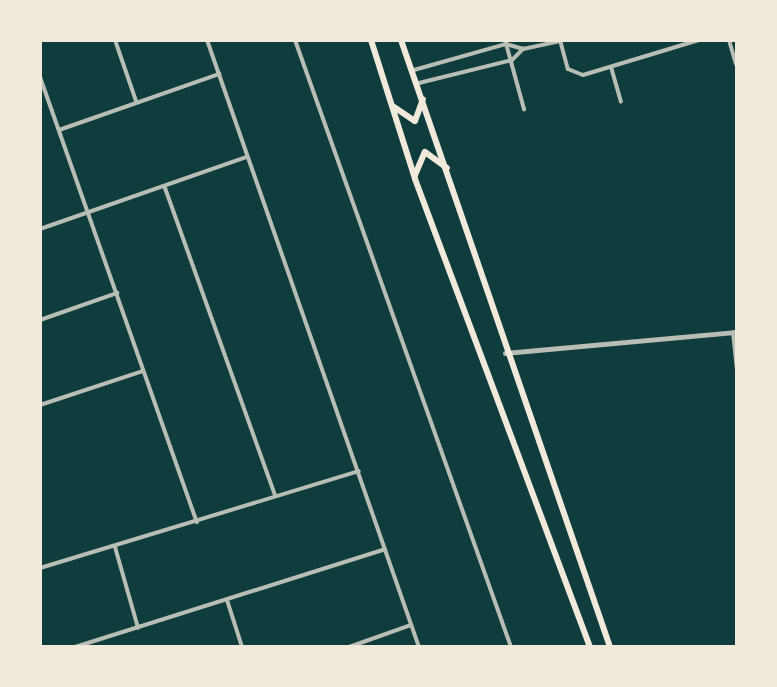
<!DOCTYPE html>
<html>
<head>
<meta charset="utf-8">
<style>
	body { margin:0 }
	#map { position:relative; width:777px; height:687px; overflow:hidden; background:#0f3d3e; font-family:"Sofia Sans Condensed",sans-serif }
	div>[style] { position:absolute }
	.minor>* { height:4px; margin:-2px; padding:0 2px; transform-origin:2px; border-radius:2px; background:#b8beb3 }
	.tertiary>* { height:5px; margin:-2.5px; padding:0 2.5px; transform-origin:2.5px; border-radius:2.5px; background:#b8beb3 }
	.secondary>* { height:6px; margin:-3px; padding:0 3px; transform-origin:3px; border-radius:3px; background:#f1e9da }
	span { translate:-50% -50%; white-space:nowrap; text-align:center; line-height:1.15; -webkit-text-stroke:6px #f1e9da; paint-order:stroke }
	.frame { position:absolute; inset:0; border:42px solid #f1e9da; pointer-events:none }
</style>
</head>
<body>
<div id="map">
	<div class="minor">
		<i style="left:115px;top:40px;width:65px;rotate:71deg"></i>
		<i style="left:207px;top:40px;width:643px;rotate:70.75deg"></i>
		<i style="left:295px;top:40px;width:644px;rotate:70.41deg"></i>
		<i style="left:505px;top:40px;width:72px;rotate:74.6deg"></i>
		<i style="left:560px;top:40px;width:30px;rotate:75deg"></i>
		<i style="left:568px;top:69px;width:16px;rotate:22deg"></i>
		<i style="left:583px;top:75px;width:121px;rotate:-16.8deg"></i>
		<i style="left:729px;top:40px;width:25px;rotate:74deg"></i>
		<i style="left:611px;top:67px;width:36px;rotate:74deg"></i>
		<i style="left:414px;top:70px;width:96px;rotate:-15.8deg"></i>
		<i style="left:506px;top:44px;width:18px;rotate:16deg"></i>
		<i style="left:523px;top:49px;width:38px;rotate:-12deg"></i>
		<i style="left:40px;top:77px;width:472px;rotate:70.6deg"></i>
		<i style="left:419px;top:83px;width:96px;rotate:-13.9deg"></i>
		<i style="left:512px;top:60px;width:16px;rotate:-45deg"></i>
		<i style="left:59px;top:130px;width:170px;rotate:-19.3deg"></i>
		<i style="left:165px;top:188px;width:326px;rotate:70.3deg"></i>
		<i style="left:40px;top:229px;width:219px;rotate:-19.2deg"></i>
		<i style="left:40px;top:320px;width:82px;rotate:-19.3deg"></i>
		<i style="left:733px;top:332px;width:36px;rotate:84deg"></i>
		<i style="left:40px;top:405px;width:108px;rotate:-18.3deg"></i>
		<i style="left:115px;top:547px;width:84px;rotate:74.1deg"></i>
		<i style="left:40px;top:568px;width:333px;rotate:-16.9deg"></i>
		<i style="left:227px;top:600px;width:49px;rotate:72.3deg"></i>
		<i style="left:75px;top:647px;width:325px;rotate:-17.5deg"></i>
		<i style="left:349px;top:647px;width:66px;rotate:-19.5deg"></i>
	</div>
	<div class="tertiary">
		<i style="left:505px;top:353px;width:233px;rotate:-5.2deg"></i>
	</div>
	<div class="secondary">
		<i style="left:371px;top:40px;width:146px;rotate:72.4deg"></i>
		<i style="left:415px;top:179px;width:500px;rotate:69.5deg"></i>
		<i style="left:401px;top:40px;width:642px;rotate:71deg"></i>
		<i style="left:394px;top:107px;width:25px;rotate:34deg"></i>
		<i style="left:415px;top:121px;width:23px;rotate:-70deg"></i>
		<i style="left:415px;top:175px;width:25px;rotate:-67deg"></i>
		<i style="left:425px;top:152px;width:27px;rotate:36deg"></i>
	</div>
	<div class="frame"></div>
</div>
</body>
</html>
